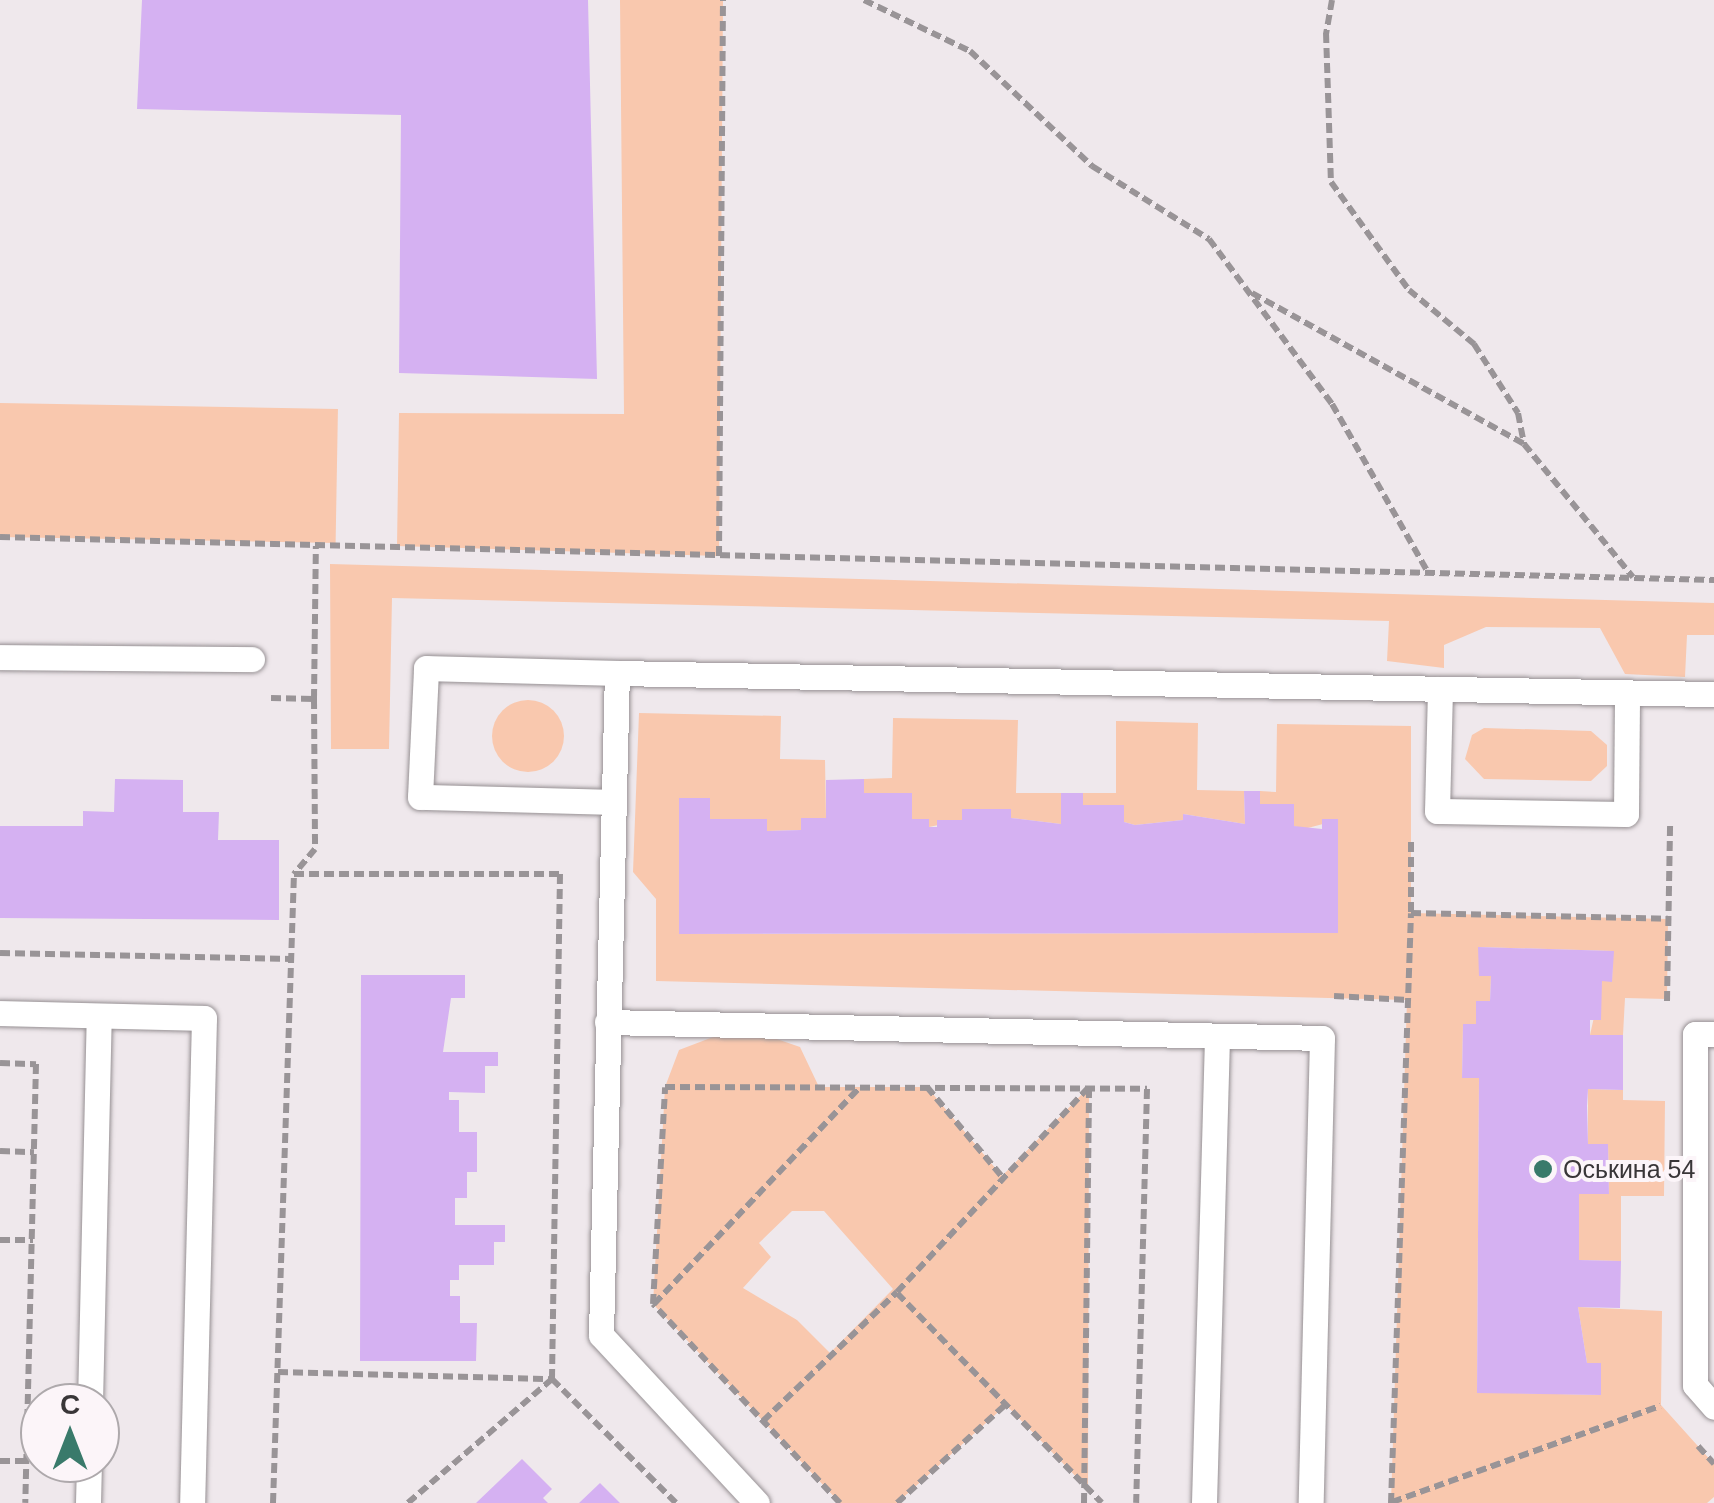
<!DOCTYPE html>
<html>
<head>
<meta charset="utf-8">
<style>
	body { margin:0 }
	#map { position:relative; width:1714px; height:1503px; overflow:hidden; background:#efe8ec; font-family:Arial,sans-serif }
	div>[style] { position:absolute }
	.green>* { inset:0; background:#f9c8ae; transform-origin:0 0 }
	.round { border-radius:50% }
	.building>* { inset:0; background:#d5b1f2 }
	.path>* { height:6px; margin-top:-3px; transform-origin:0; background:repeating-linear-gradient(90deg,#999497 0 10px,transparent 0 15px) }
	.roads { filter:drop-shadow(0 0 2px #969093) drop-shadow(0 0 2px #969093) }
	.service>* { height:25px; margin:-12.5px; padding:0 12.5px; transform-origin:12.5px; border-radius:12.5px; background:#fff }
	.dots>* { width:28px; height:28px; translate:-50% -50%; box-sizing:border-box; border:5px solid #fcf5f9; border-radius:50% }
	span { translate:-50% -50%; white-space:nowrap; text-align:center; line-height:1.15; -webkit-text-stroke:8px #fcf5f9; paint-order:stroke }
	.poi-label { font-size:25px; color:#393638 }
	.left { translate:0 -50%; text-align:left }
	.north { position:absolute; left:20px; top:1383px; width:100px; height:100px; box-sizing:border-box; background:#fcf5f9; border:2px solid #aea9ac; border-radius:50%; rotate:0deg; font-size:28px; font-weight:700; line-height:40px; text-align:center; color:#393638 }
	.north::after { content:''; display:block; margin:auto; width:35px; height:45px; background:#397a6b; clip-path:polygon(50% 0,100% 100%,50% 72%,0 100%) }
</style>
</head>
<body>
<div id="map">
	<div class="green">
		<i style="clip-path:polygon(620px 0,723px 0,719px 556px,397px 546px,399px 413px,624px 414px)"></i>
		<i style="left:0;top:403px;width:338px;height:134px;rotate:1deg"></i>
		<i style="clip-path:polygon(330px 564px,1714px 603px,1714px 635px,1687px 635px,1685px 677px,1625px 674px,1600px 628px,1486px 627px,1444px 645px,1444px 668px,1387px 661px,1389px 621px,392px 598px,389px 749px,331px 749px)"></i>
		<i class="round" style="left:492px;top:700px;width:72px;height:72px"></i>
		<i style="clip-path:polygon(639px 713px,781px 716px,780px 759px,825px 760px,826px 818px,802px 818px,801px 830px,767px 831px,767px 819px,710px 819px,679px 798px,680px 934px,1338px 933px,1338px 820px,1304px 829px,1294px 826px,1294px 804px,1260px 804px,1260px 791px,1276px 792px,1277px 724px,1411px 726px,1411px 913px,1668px 919px,1667px 999px,1625px 998px,1623px 1035px,1590px 1035px,1602px 981px,1612px 981px,1613px 951px,1479px 947px,1479px 976px,1491px 976px,1490px 1001px,1476px 1024px,1463px 1025px,1462px 1077px,1479px 1078px,1477px 1392px,1600px 1395px,1601px 1363px,1587px 1363px,1578px 1307px,1662px 1311px,1661px 1405px,1714px 1464px,1714px 1497px,1707px 1503px,1391px 1503px,1407px 1000px,656px 981px,656px 899px,633px 872px)"></i>
		<i style="clip-path:polygon(893px 718px,1018px 720px,1016px 793px,1061px 793px,1061px 824px,1011px 818px,1010px 809px,963px 809px,962px 820px,929px 827px,929px 819px,912px 819px,912px 793px,864px 793px,864px 779px,892px 778px)"></i>
		<i style="clip-path:polygon(1116px 721px,1198px 723px,1197px 790px,1244px 791px,1245px 824px,1183px 814px,1183px 820px,1135px 825px,1124px 822px,1123px 805px,1083px 805px,1083px 793px,1116px 793px)"></i>
		<i style="clip-path:polygon(1484px 728px,1591px 731px,1607px 745px,1607px 766px,1591px 781px,1484px 779px,1465px 759px,1472px 735px)"></i>
		<i style="clip-path:polygon(evenodd,713px 1037px,771px 1037px,800px 1047px,819px 1087px,927px 1087px,1002px 1176px,1089px 1087px,1088px 1489px,1006px 1405px,897px 1503px,840px 1503px,653px 1304px,665px 1087px,679px 1050px,713px 1037px,792px 1211px,824px 1211px,893px 1289px,830px 1353px,797px 1320px,743px 1288px,771px 1257px,759px 1243px,792px 1211px)"></i>
		<i style="clip-path:polygon(1588px 1089px,1623px 1090px,1623px 1100px,1665px 1101px,1664px 1196px,1621px 1196px,1621px 1261px,1579px 1260px,1579px 1194px,1609px 1193px,1608px 1145px,1588px 1144px)"></i>
	</div>
	<div class="building">
		<i style="clip-path:polygon(142px 0,588px 0,597px 379px,399px 373px,401px 115px,137px 109px)"></i>
		<i style="clip-path:polygon(115px 779px,183px 780px,183px 812px,219px 812px,218px 840px,279px 840px,279px 920px,0 918px,0 826px,83px 826px,83px 811px,114px 812px)"></i>
		<i style="clip-path:polygon(864px 779px,864px 793px,912px 793px,912px 819px,929px 819px,929px 827px,937px 827px,937px 820px,962px 820px,962px 809px,1011px 809px,1011px 818px,1061px 824px,1061px 793px,1083px 793px,1083px 805px,1124px 805px,1124px 822px,1135px 825px,1183px 820px,1183px 814px,1245px 824px,1244px 791px,1260px 791px,1260px 804px,1294px 804px,1294px 826px,1322px 829px,1322px 819px,1338px 819px,1338px 933px,679px 934px,679px 798px,710px 798px,710px 819px,767px 819px,767px 831px,801px 830px,801px 818px,826px 818px,826px 780px)"></i>
		<i style="clip-path:polygon(1478px 947px,1614px 951px,1612px 982px,1602px 981px,1601px 1020px,1590px 1020px,1590px 1035px,1623px 1035px,1623px 1090px,1588px 1089px,1587px 1106px,1588px 1144px,1608px 1144px,1609px 1194px,1579px 1194px,1579px 1260px,1621px 1261px,1620px 1308px,1578px 1307px,1587px 1363px,1601px 1363px,1601px 1395px,1477px 1393px,1479px 1078px,1462px 1078px,1463px 1024px,1476px 1024px,1476px 1001px,1490px 1001px,1491px 976px,1479px 976px)"></i>
		<i style="clip-path:polygon(361px 975px,465px 975px,465px 998px,451px 998px,443px 1052px,498px 1052px,498px 1066px,485px 1066px,485px 1093px,449px 1092px,449px 1100px,459px 1100px,459px 1132px,477px 1132px,477px 1172px,467px 1172px,467px 1198px,455px 1198px,455px 1225px,505px 1225px,505px 1242px,494px 1242px,494px 1265px,459px 1265px,459px 1280px,450px 1280px,450px 1296px,460px 1296px,460px 1323px,477px 1323px,476px 1361px,360px 1361px)"></i>
		<i style="clip-path:polygon(522px 1459px,552px 1489px,543px 1498px,548px 1503px,476px 1503px)"></i>
		<i style="clip-path:polygon(600px 1483px,620px 1503px,579px 1503px)"></i>
	</div>
	<div class="path">
		<i style="left:864px;top:0;width:118px;rotate:25.7deg"></i>
		<i style="left:970px;top:51px;width:168px;rotate:43.3deg"></i>
		<i style="left:1092px;top:166px;width:138px;rotate:32deg"></i>
		<i style="left:1209px;top:239px;width:206px;rotate:53.3deg"></i>
		<i style="left:1332px;top:404px;width:193px;rotate:60.3deg"></i>
		<i style="left:1332px;top:0;width:34px;rotate:100deg"></i>
		<i style="left:1326px;top:33px;width:149px;rotate:88.1deg"></i>
		<i style="left:1331px;top:182px;width:133px;rotate:54.2deg"></i>
		<i style="left:1409px;top:290px;width:85px;rotate:39.7deg"></i>
		<i style="left:1474px;top:344px;width:82px;rotate:57.5deg"></i>
		<i style="left:1518px;top:413px;width:32px;rotate:79deg"></i>
		<i style="left:1252px;top:293px;width:311px;rotate:29deg"></i>
		<i style="left:1524px;top:444px;width:172px;rotate:50.7deg"></i>
		<i style="left:0;top:537px;width:1715px;rotate:1.44deg"></i>
		<i style="left:719px;top:556px;width:556px;rotate:-89.59deg"></i>
		<i style="left:271px;top:698px;width:43px;rotate:1.3deg"></i>
		<i style="left:314px;top:699px;width:150px;rotate:89.6deg"></i>
		<i style="left:315px;top:849px;width:33px;rotate:130deg"></i>
		<i style="left:314px;top:699px;width:153px;rotate:-89.3deg"></i>
		<i style="left:1411px;top:842px;width:71px;rotate:90deg"></i>
		<i style="left:0;top:953px;width:292px;rotate:1.2deg"></i>
		<i style="left:1334px;top:996px;width:74px;rotate:3.1deg"></i>
		<i style="left:1667px;top:1001px;width:178px;rotate:-89deg"></i>
		<i style="left:0;top:1063px;width:36px;rotate:2deg"></i>
		<i style="left:36px;top:1064px;width:439px;rotate:91.4deg"></i>
		<i style="left:927px;top:1087px;width:119px;rotate:50.1deg"></i>
		<i style="left:0;top:1151px;width:34px;rotate:2deg"></i>
		<i style="left:0;top:1240px;width:33px"></i>
		<i style="left:897px;top:1293px;width:293px;rotate:45.7deg"></i>
		<i style="left:654px;top:1304px;width:298px;rotate:-46.5deg"></i>
		<i style="left:278px;top:1372px;width:274px;rotate:1.5deg"></i>
		<i style="left:552px;top:1379px;width:190px;rotate:139.3deg"></i>
		<i style="left:763px;top:1421px;width:186px;rotate:-43.9deg"></i>
		<i style="left:897px;top:1292px;width:279px;rotate:-46.9deg"></i>
		<i style="left:1698px;top:1446px;width:24px;rotate:48deg"></i>
		<i style="left:0;top:1461px;width:26px"></i>
		<i style="left:1392px;top:1502px;width:285px;rotate:-19.7deg"></i>
		<i style="left:273px;top:1503px;width:629px;rotate:-88.09deg"></i>
		<i style="left:294px;top:874px;width:266px"></i>
		<i style="left:560px;top:874px;width:505px;rotate:90.91deg"></i>
		<i style="left:552px;top:1379px;width:175px;rotate:45deg"></i>
		<i style="left:840px;top:1503px;width:273px;rotate:-133.2deg"></i>
		<i style="left:653px;top:1304px;width:217px;rotate:-86.8deg"></i>
		<i style="left:665px;top:1087px;width:482px;rotate:0.2deg"></i>
		<i style="left:1147px;top:1089px;width:414px;rotate:91.5deg"></i>
		<i style="left:897px;top:1503px;width:147px;rotate:-42.2deg"></i>
		<i style="left:1084px;top:1503px;width:415px;rotate:-89.3deg"></i>
		<i style="left:1391px;top:1503px;width:590px;rotate:-88.06deg"></i>
		<i style="left:1411px;top:913px;width:257px;rotate:1.3deg"></i>
	</div>
	<div class="roads">
		<div class="service">
			<i style="left:0;top:657px;width:252px;rotate:0.5deg"></i>
			<i style="left:1440px;top:689px;width:122px;rotate:91.4deg"></i>
			<i style="left:1437px;top:811px;width:189px;rotate:0.9deg"></i>
			<i style="left:1626px;top:814px;width:122px;rotate:-89.5deg"></i>
			<i style="left:613px;top:802px;width:193px;rotate:-178.5deg"></i>
			<i style="left:420px;top:797px;width:129px;rotate:-87.3deg"></i>
			<i style="left:426px;top:668px;width:191px;rotate:1.5deg"></i>
			<i style="left:0;top:1013px;width:204px;rotate:1.4deg"></i>
			<i style="left:204px;top:1018px;width:485px;rotate:91.4deg"></i>
			<i style="left:607px;top:1022px;width:715px;rotate:1.28deg"></i>
			<i style="left:1322px;top:1038px;width:465px;rotate:91.4deg"></i>
			<i style="left:1714px;top:1034px;width:19px;rotate:180deg"></i>
			<i style="left:1695px;top:1034px;width:351px;rotate:90deg"></i>
			<i style="left:1695px;top:1385px;width:29px;rotate:49deg"></i>
			<i style="left:90px;top:1403px;width:387px;rotate:-88.7deg"></i>
			<i style="left:88px;top:1503px;width:40px;rotate:-88.6deg"></i>
			<i style="left:757px;top:1503px;width:229px;rotate:-132.9deg"></i>
			<i style="left:601px;top:1335px;width:662px;rotate:-88.62deg"></i>
			<i style="left:617px;top:673px;width:1097px;rotate:1.1deg"></i>
			<i style="left:1204px;top:1503px;width:467px;rotate:-88.4deg"></i>
		</div>
	</div>
	<div class="dots">
		<i style="left:1543px;top:1169px;background:#397a6b"></i>
	</div>
	<div class="poi-label">
		<span class="left" style="left:1563px;top:1169px">Оськина 54</span>
	</div>
	<div class="north">С</div>
</div>
</body>
</html>
